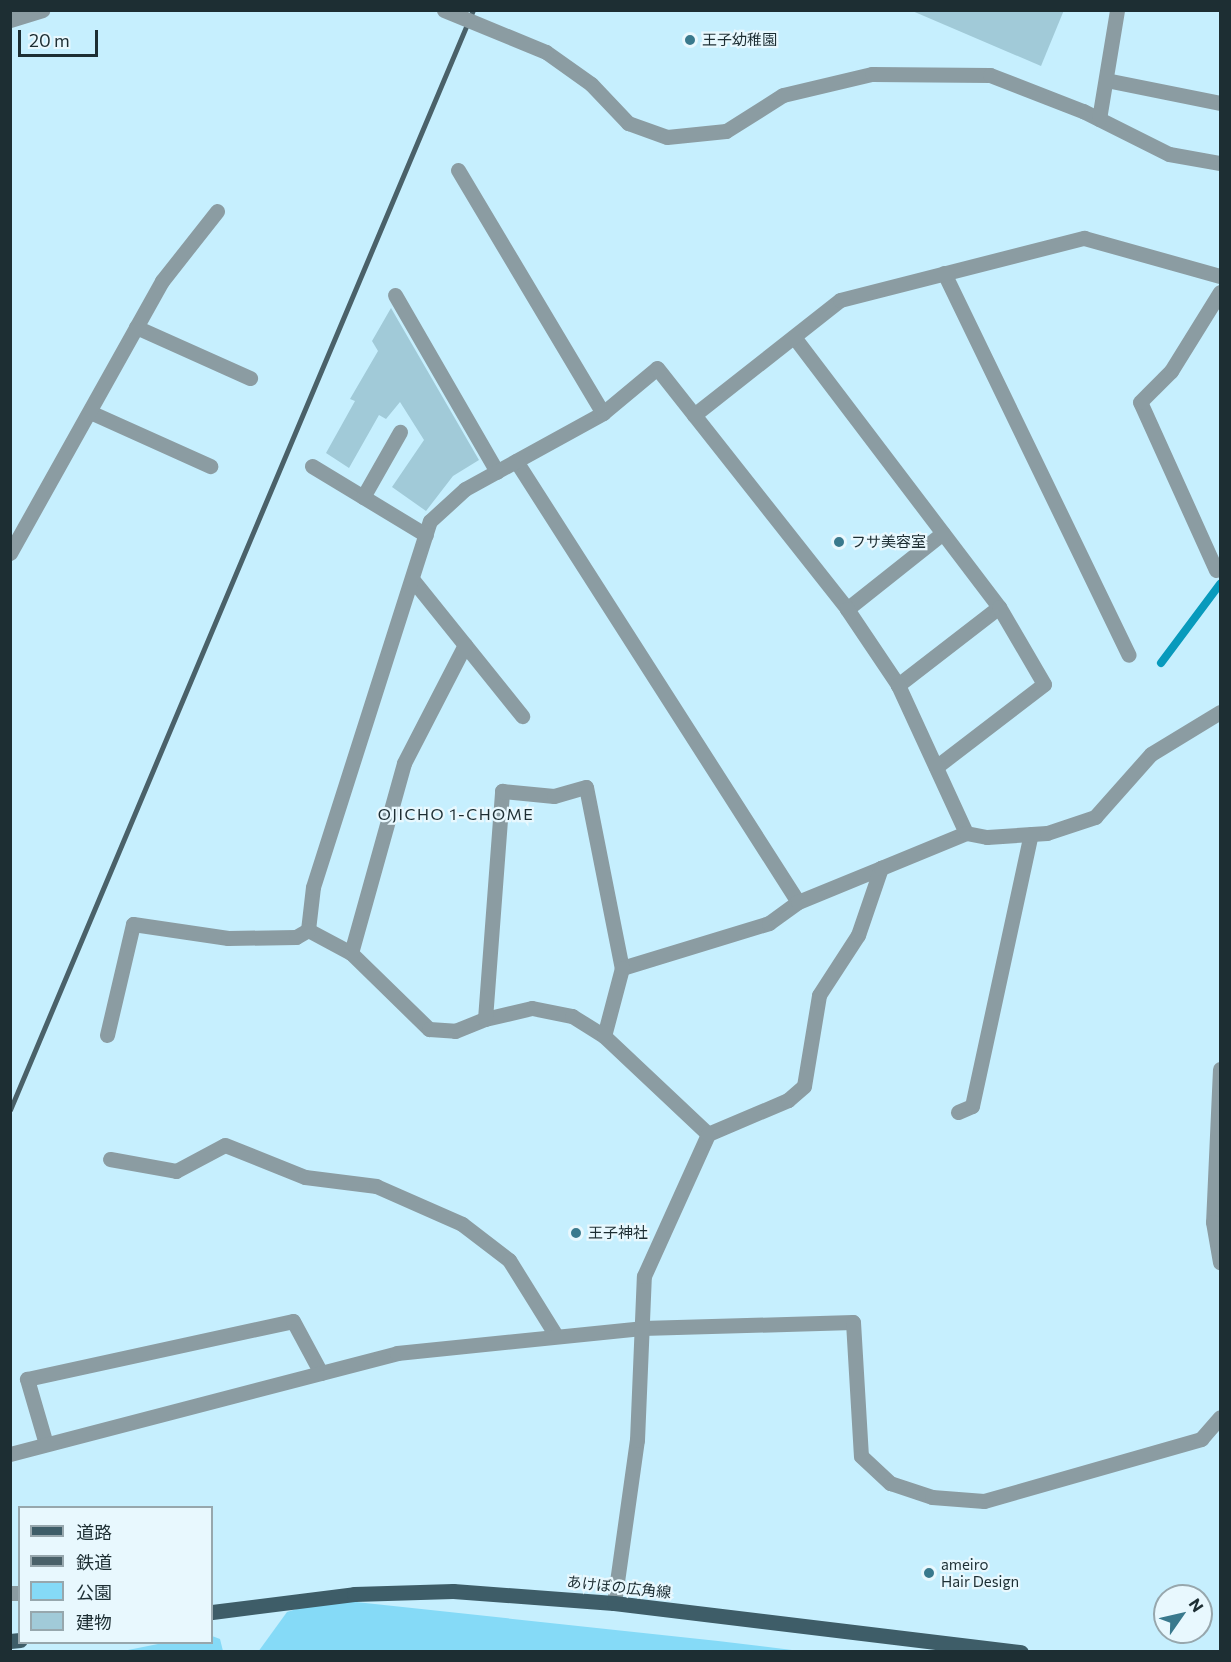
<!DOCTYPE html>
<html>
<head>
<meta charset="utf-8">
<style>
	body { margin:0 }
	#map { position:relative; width:1231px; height:1662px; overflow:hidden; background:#c6effe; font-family:Commissioner,"Noto Sans JP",sans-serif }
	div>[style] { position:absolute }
	.green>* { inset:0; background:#85daf7 }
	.stream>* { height:8px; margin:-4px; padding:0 4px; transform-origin:4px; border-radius:4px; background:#089abc }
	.building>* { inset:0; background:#a1cad8 }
	.minor>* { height:15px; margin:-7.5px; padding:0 7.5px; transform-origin:7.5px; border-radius:7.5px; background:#8b9ca2 }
	.major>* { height:15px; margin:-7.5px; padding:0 7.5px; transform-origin:7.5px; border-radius:7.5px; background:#3e5d68 }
	.rail>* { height:4.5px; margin:-2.25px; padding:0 2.25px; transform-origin:2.25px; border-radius:2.25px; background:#4a6169 }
	.minor-bridge>* { height:15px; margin:-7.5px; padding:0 7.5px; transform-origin:7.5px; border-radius:7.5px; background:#8b9ca2 }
	.dots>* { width:16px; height:16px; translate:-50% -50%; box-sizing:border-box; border:3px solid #e8f8fe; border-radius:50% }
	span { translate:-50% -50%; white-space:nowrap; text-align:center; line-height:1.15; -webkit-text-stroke:4.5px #e8f8fe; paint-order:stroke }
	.poi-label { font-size:15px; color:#1d2e33 }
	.left { translate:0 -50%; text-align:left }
	.street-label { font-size:15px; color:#1d2e33 }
	.neighbourhood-label { font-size:16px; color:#1d2e33; letter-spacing:1.5px }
	.frame { position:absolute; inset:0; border:12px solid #1d2e33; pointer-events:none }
	.legend { position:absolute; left:18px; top:1506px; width:195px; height:138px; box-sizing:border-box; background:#e8f8fe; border:2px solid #97a7ad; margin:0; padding:8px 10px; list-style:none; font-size:18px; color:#1d2e33 }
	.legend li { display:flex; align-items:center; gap:12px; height:30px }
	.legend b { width:30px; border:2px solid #97a7ad }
	.north { position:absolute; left:1153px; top:1584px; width:60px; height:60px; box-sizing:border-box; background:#e8f8fe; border:2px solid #97a7ad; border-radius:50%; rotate:56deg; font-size:16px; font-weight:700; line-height:24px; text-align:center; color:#1d2e33 }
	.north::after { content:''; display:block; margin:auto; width:21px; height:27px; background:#39798d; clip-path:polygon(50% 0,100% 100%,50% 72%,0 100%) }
	.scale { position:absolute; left:18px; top:30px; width:80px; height:27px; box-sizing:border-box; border:3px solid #1d2e33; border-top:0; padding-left:8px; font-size:18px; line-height:21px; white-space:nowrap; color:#1d2e33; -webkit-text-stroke:4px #e8f8fe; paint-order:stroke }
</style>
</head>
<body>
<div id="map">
	<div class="green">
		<i style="clip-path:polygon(328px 1599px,718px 1641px,800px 1651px,258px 1652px,287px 1612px)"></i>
		<i style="clip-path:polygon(212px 1636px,220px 1639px,223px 1651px,123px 1651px,163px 1643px,212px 1642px)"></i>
	</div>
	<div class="stream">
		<i style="left:1161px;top:663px;width:99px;rotate:-53.2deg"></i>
	</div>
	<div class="building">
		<i style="clip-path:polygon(910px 10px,1064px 10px,1041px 66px)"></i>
		<i style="clip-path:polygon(391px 308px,479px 460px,453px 476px,426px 511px,392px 487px,424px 440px,400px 402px,386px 419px,379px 415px,349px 468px,326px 453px,355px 401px,350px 399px,378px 351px,372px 341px)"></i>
	</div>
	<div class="minor">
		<i style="left:10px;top:20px;width:34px;rotate:-17deg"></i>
		<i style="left:546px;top:52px;width:55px;rotate:35.4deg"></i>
		<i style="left:591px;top:84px;width:54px;rotate:46.5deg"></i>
		<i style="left:628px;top:123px;width:41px;rotate:19.7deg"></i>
		<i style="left:667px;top:137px;width:59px;rotate:-5.8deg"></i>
		<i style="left:726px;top:131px;width:67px;rotate:-32.3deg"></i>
		<i style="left:783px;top:95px;width:91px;rotate:-13.3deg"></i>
		<i style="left:872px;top:74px;width:118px;rotate:0.5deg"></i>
		<i style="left:990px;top:75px;width:100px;rotate:21.2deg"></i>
		<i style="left:1083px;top:111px;width:96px;rotate:26.6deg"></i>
		<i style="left:1169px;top:154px;width:52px;rotate:10deg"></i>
		<i style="left:1106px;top:80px;width:116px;rotate:11.4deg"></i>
		<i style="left:1099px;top:119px;width:110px;rotate:-80.6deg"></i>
		<i style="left:458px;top:170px;width:283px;rotate:59.2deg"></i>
		<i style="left:944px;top:273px;width:424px;rotate:64.2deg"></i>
		<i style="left:395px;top:295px;width:204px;rotate:60deg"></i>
		<i style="left:136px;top:327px;width:125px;rotate:24.1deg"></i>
		<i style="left:794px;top:337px;width:339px;rotate:52.8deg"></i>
		<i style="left:999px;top:607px;width:128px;rotate:142.3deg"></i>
		<i style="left:90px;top:412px;width:132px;rotate:24.2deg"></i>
		<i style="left:694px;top:415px;width:186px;rotate:-38.2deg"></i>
		<i style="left:840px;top:300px;width:252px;rotate:-14.3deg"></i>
		<i style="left:1084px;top:238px;width:141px;rotate:15.6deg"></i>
		<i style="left:516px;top:461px;width:523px;rotate:57.4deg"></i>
		<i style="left:312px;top:466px;width:133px;rotate:31.2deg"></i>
		<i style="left:363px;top:497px;width:75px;rotate:-60.4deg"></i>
		<i style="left:10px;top:553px;width:312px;rotate:-60.8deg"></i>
		<i style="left:162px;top:281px;width:89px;rotate:-51.8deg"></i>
		<i style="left:1216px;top:570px;width:184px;rotate:-114.3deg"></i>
		<i style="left:1140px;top:402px;width:44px;rotate:-45deg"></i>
		<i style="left:1171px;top:371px;width:93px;rotate:-58.2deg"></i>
		<i style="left:412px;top:579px;width:176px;rotate:51.2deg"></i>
		<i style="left:847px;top:609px;width:122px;rotate:-38.4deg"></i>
		<i style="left:936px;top:767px;width:136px;rotate:-37.5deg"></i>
		<i style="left:1044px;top:684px;width:89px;rotate:-120.3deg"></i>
		<i style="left:308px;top:930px;width:43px;rotate:-83.4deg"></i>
		<i style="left:313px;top:887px;width:384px;rotate:-72.3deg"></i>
		<i style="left:430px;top:521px;width:47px;rotate:-42.4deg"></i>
		<i style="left:465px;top:489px;width:158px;rotate:-28.8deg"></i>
		<i style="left:603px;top:413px;width:70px;rotate:-39.8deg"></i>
		<i style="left:657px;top:368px;width:307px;rotate:51.7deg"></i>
		<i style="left:847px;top:609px;width:92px;rotate:56.1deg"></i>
		<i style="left:898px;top:685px;width:163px;rotate:65.3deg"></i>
		<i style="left:308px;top:930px;width:49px;rotate:28.1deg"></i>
		<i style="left:351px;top:953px;width:109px;rotate:44.3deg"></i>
		<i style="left:429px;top:1029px;width:26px;rotate:4deg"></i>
		<i style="left:455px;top:1031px;width:32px;rotate:-22deg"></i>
		<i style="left:485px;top:1019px;width:48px;rotate:-13.2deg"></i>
		<i style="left:532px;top:1008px;width:41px;rotate:11.3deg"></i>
		<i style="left:572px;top:1016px;width:38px;rotate:32deg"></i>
		<i style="left:604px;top:1036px;width:143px;rotate:43.3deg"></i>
		<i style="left:351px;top:953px;width:197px;rotate:-74.4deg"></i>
		<i style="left:404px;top:763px;width:133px;rotate:-62.7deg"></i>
		<i style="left:622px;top:968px;width:154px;rotate:-17deg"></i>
		<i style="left:769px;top:923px;width:36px;rotate:-36deg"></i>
		<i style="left:798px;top:902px;width:90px;rotate:-22.3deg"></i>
		<i style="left:485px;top:1019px;width:229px;rotate:-85.7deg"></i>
		<i style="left:502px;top:791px;width:52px;rotate:5.5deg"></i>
		<i style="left:554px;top:796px;width:33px;rotate:-16deg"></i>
		<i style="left:586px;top:787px;width:185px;rotate:78.8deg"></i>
		<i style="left:622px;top:968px;width:70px;rotate:104.8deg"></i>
		<i style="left:107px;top:1035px;width:114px;rotate:-76.8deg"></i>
		<i style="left:133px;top:924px;width:96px;rotate:8.4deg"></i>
		<i style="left:228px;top:938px;width:68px;rotate:-0.8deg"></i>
		<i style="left:296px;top:937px;width:14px;rotate:-30deg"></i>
		<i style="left:1220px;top:1069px;width:153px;rotate:92.6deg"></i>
		<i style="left:1213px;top:1222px;width:41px;rotate:80.1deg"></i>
		<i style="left:958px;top:1112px;width:15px;rotate:-23deg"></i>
		<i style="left:972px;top:1106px;width:278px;rotate:-77.8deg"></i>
		<i style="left:110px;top:1159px;width:67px;rotate:10.3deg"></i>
		<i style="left:176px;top:1171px;width:55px;rotate:-28deg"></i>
		<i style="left:225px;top:1145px;width:86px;rotate:21.8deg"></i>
		<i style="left:305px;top:1177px;width:72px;rotate:7.2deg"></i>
		<i style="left:376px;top:1186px;width:94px;rotate:23.8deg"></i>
		<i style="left:462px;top:1224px;width:59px;rotate:37.5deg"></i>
		<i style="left:509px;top:1260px;width:87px;rotate:58.1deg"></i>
		<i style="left:46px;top:1444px;width:68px;rotate:-106.3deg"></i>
		<i style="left:27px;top:1379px;width:272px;rotate:-12.3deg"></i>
		<i style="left:293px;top:1321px;width:59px;rotate:61.7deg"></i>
		<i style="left:10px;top:1454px;width:400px;rotate:-14.6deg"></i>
		<i style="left:397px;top:1353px;width:246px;rotate:-5.8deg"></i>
		<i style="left:642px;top:1328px;width:211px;rotate:-1.6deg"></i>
		<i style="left:853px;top:1322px;width:134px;rotate:86.6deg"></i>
		<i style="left:861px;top:1456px;width:40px;rotate:43deg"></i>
		<i style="left:890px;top:1483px;width:44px;rotate:18.4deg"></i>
		<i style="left:932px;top:1497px;width:52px;rotate:4.4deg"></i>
		<i style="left:984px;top:1501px;width:226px;rotate:-15.9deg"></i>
		<i style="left:1201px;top:1439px;width:29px;rotate:-49deg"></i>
		<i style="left:10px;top:1593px;width:10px"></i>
		<i style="left:614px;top:1603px;width:165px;rotate:-82deg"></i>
		<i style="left:637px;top:1440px;width:164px;rotate:-87.6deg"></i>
		<i style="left:644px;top:1276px;width:156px;rotate:-65.7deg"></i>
		<i style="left:708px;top:1134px;width:87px;rotate:-23deg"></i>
		<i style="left:788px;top:1100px;width:21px;rotate:-41deg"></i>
		<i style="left:804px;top:1086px;width:92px;rotate:-80.6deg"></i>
		<i style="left:819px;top:995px;width:72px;rotate:-57deg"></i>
		<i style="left:858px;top:935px;width:71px;rotate:-71.1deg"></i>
		<i style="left:881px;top:868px;width:92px;rotate:-22.4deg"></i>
		<i style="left:966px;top:833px;width:21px;rotate:11deg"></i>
		<i style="left:987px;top:837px;width:60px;rotate:-3.8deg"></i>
		<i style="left:1047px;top:833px;width:51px;rotate:-18.4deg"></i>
		<i style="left:1095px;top:817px;width:84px;rotate:-48.4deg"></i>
		<i style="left:1151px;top:754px;width:81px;rotate:-31.3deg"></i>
	</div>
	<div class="major">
		<i style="left:212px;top:1612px;width:143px;rotate:-7.2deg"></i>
		<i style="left:354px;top:1594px;width:99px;rotate:-1.7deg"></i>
		<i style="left:453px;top:1591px;width:161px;rotate:4.3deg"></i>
		<i style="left:614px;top:1603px;width:410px;rotate:6.9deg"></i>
		<i style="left:10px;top:1641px;width:10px;rotate:-6deg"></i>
	</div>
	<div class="rail">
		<i style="left:10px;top:1110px;width:1193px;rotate:-67.17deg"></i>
	</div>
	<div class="minor-bridge">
		<i style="left:444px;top:10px;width:110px;rotate:22.4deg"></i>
	</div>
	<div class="dots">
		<i style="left:690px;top:40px;background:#39798d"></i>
		<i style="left:839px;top:542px;background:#39798d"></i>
		<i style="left:576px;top:1233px;background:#39798d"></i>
		<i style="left:929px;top:1573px;background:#39798d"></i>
	</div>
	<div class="poi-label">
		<span class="left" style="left:702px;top:40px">王子幼稚園</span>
		<span class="left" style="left:851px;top:542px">フサ美容室</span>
		<span class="left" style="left:588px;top:1233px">王子神社</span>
		<span class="left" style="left:941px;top:1573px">ameiro<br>Hair Design</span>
	</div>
	<div class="street-label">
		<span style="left:619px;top:1587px;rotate:6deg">あけぼの広角線</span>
	</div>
	<div class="neighbourhood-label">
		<span style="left:456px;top:814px">OJICHO 1-CHOME</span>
	</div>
	<div class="frame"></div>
	<ul class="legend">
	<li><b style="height:8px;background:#3e5d68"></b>道路</li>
	<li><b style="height:8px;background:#4a6169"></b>鉄道</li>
	<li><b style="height:16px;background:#85daf7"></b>公園</li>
	<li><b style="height:16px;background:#a1cad8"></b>建物</li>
	</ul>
	<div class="north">N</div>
	<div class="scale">20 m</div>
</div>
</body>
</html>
